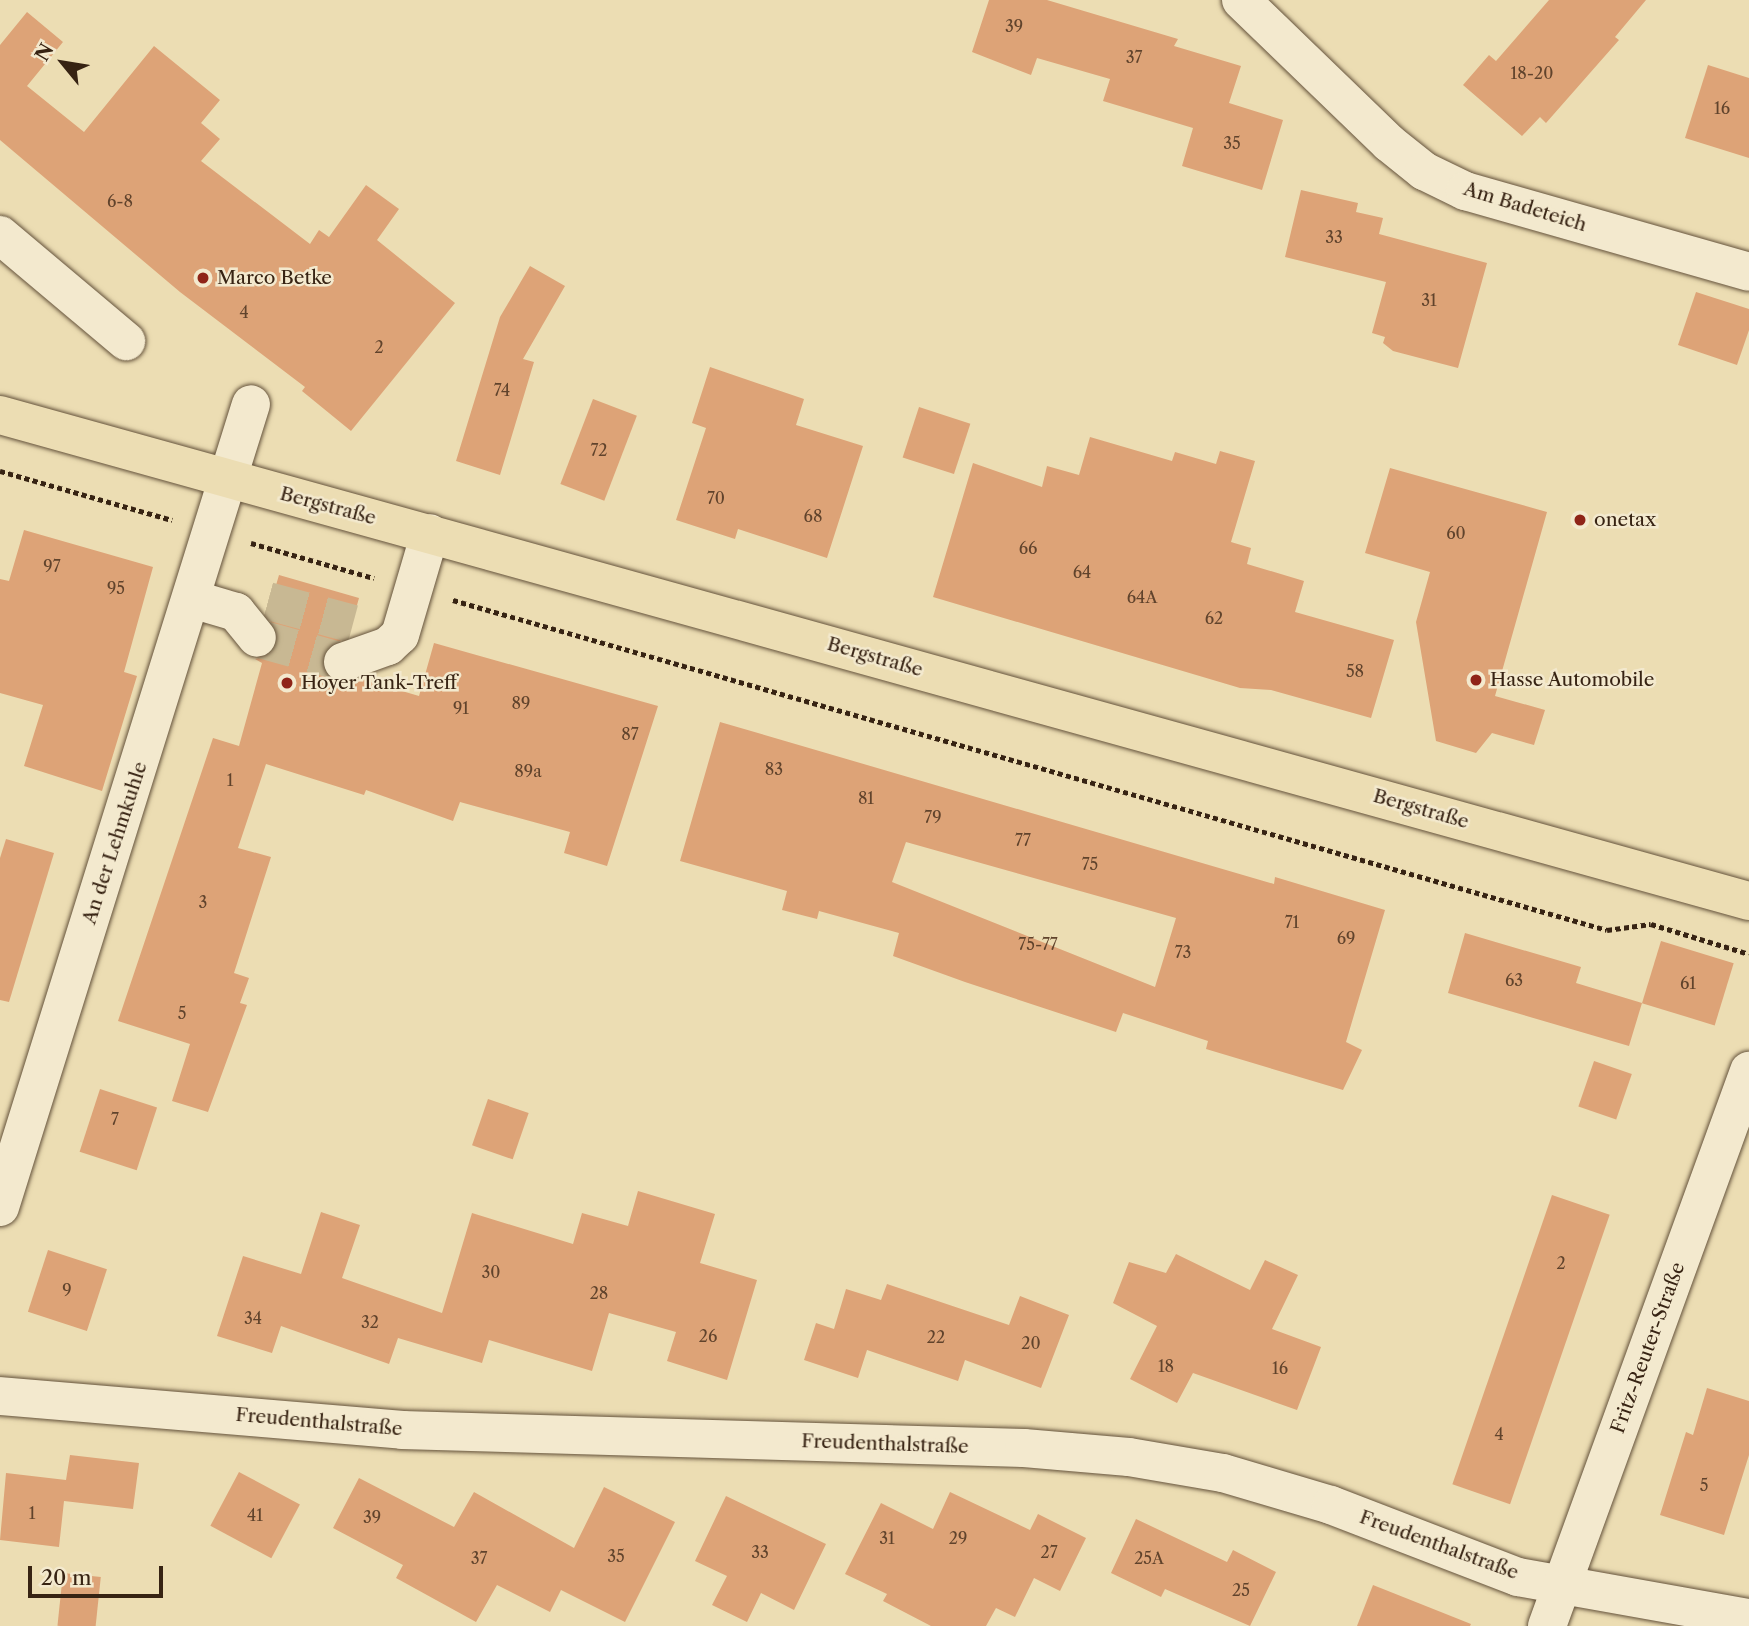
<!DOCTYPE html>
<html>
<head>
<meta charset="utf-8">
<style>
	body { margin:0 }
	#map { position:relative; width:1749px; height:1626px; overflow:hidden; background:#ecddb3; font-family:"Libre Caslon Text",serif }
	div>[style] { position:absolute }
	.building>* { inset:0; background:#dda377; transform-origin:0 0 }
	.minor-tunnel>* { height:38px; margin-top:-19px; transform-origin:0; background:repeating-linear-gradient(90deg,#c8b893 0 38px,transparent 0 57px) }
	.path>* { height:4.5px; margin-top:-2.25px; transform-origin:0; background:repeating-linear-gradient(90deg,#372313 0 5px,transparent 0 8.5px) }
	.roads { filter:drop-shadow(0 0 2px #64523b) drop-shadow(0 0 2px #64523b) }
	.minor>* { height:38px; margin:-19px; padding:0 19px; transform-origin:19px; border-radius:19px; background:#f3e9ce }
	.major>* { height:38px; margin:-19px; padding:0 19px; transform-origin:19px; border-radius:19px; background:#ecddb3 }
	.dots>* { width:19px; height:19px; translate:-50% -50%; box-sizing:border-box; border:4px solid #f3e9ce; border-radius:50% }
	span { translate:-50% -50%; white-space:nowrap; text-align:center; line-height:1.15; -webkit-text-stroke:5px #f3e9ce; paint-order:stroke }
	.number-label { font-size:16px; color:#60432c }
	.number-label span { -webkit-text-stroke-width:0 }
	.street-label { font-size:19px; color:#372313 }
	.poi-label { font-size:19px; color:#372313 }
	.left { translate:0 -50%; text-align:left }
	.north { position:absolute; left:28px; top:28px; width:70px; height:70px; -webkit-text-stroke:5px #f3e9ce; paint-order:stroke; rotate:300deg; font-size:19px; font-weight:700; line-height:28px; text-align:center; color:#372313 }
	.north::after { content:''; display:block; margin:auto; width:24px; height:32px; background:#372313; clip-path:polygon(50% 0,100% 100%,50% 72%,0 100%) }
	.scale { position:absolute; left:28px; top:1566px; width:135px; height:32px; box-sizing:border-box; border:4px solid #372313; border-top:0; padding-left:9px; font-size:21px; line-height:24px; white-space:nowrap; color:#372313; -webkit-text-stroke:5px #f3e9ce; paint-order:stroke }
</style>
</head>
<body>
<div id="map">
	<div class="building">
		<i style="clip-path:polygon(989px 0,1047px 0,1178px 39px,1174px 46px,1241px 66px,1229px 103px,1283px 120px,1262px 190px,1182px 166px,1193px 128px,1103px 101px,1110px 79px,1037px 58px,1031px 75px,972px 52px)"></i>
		<i style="clip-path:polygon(1549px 0,1646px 0,1615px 37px,1619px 40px,1546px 123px,1540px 117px,1522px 136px,1463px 85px,1489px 55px,1496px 61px)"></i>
		<i style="clip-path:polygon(27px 12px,63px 42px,27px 86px,84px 132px,154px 46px,220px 100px,201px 123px,220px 139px,201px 161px,310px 244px,319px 230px,329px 237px,366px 185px,399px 209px,377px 240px,455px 303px,351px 431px,302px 391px,305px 387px,180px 292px,0 140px,0 45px)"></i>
		<i style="clip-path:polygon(1708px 65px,1749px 78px,1749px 158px,1685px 138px)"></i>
		<i style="clip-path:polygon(1301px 190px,1358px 203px,1356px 212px,1383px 218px,1379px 234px,1487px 263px,1458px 368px,1393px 351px,1383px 343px,1385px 337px,1372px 333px,1386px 282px,1285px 257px)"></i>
		<i style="clip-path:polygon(530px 266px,565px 286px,523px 359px,534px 362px,500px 475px,456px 461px,500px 317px)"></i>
		<i style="clip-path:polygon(1696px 292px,1749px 309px,1749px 330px,1737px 365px,1678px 345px)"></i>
		<i style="clip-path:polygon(710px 367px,804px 399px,796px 425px,863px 446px,827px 558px,738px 529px,735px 539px,676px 520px,706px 428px,692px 423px)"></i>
		<i style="left:593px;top:399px;width:47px;height:91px;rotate:21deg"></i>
		<i style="left:919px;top:407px;width:54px;height:53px;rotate:18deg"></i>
		<i style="clip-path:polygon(1090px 437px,1172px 461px,1175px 452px,1216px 464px,1220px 451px,1255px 461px,1231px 542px,1251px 548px,1247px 564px,1304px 581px,1295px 612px,1394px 640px,1371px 718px,1271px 690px,1240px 688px,933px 597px,973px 463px,1042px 487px,1047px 466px,1079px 475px)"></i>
		<i style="clip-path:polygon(1390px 468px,1547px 512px,1495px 696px,1545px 710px,1534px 745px,1492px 733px,1476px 753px,1436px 741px,1416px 622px,1430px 572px,1365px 553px)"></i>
		<i style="clip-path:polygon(24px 530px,153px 567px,124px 672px,137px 676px,102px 791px,24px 766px,43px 705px,0 693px,0 579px,9px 581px)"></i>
		<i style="clip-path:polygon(279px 575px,359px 598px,348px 637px,327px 647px,322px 657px,323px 670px,338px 683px,361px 679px,419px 696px,434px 643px,658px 706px,607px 866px,564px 853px,570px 832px,460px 802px,453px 821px,366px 790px,364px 795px,266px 764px,238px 848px,271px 857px,234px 973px,249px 978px,240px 1003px,247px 1005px,208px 1112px,172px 1101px,190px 1044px,118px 1021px,213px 738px,239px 746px,262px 663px,255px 659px,270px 655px,278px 645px,278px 634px,267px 616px)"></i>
		<i style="clip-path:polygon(evenodd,720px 722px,1274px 884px,1275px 877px,1385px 910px,1346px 1042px,1362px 1050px,1343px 1090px,1206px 1049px,1208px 1041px,1123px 1013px,1116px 1032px,965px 982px,893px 956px,899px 933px,819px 911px,817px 919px,782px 910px,787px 891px,680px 861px,720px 722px,906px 842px,1176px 918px,1155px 987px,892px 882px,906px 842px)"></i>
		<i style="clip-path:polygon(6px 839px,54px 853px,9px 1002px,0 1000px,0 858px)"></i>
		<i style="clip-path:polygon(1465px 933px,1581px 967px,1576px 983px,1642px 1003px,1629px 1046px,1448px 993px)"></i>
		<i style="left:1661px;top:941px;width:76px;height:65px;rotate:17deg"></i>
		<i style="left:1594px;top:1061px;width:40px;height:48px;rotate:19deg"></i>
		<i style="left:100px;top:1089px;width:60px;height:66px;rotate:18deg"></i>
		<i style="left:488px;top:1099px;width:43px;height:49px;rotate:19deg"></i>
		<i style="clip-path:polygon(638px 1191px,715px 1214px,700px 1263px,757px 1280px,727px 1380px,667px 1361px,676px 1332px,609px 1313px,592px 1371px,489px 1340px,482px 1363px,398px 1338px,389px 1364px,281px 1326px,272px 1353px,217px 1336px,243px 1256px,301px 1274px,321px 1212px,360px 1225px,342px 1278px,442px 1313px,472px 1213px,573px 1244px,582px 1213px,628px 1226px)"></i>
		<i style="left:1552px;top:1195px;width:61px;height:306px;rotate:19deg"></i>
		<i style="left:48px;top:1250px;width:62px;height:65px;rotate:18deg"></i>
		<i style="clip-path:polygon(1176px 1254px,1250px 1290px,1265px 1260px,1298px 1275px,1272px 1329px,1321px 1347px,1297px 1410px,1193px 1373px,1177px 1403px,1130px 1379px,1157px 1326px,1113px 1303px,1129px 1262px,1166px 1273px)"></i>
		<i style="clip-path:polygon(887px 1284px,1009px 1325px,1020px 1296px,1069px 1315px,1041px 1388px,965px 1360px,958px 1381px,867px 1350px,858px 1378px,804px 1360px,816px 1323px,834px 1329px,846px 1289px,881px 1300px)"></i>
		<i style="clip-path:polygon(1707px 1388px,1749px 1401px,1749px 1455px,1724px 1535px,1660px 1515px,1686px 1432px,1693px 1435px)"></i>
		<i style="clip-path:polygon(70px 1455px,139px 1463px,133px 1509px,64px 1501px,59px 1547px,0 1540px,6px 1473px,66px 1480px)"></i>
		<i style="left:239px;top:1472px;width:69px;height:61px;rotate:28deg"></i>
		<i style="clip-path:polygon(359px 1478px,454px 1527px,474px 1492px,574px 1548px,604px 1487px,675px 1522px,625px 1622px,561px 1590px,550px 1612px,497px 1585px,476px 1622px,396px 1578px,403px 1565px,333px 1528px)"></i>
		<i style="clip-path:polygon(950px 1492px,1030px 1530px,1038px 1514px,1086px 1538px,1060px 1591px,1034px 1578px,1015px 1617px,996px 1608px,986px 1626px,931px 1626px,883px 1601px,887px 1594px,845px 1574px,881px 1503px,933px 1529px)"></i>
		<i style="clip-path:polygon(726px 1496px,826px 1544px,794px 1610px,761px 1593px,747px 1622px,712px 1605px,727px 1576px,695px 1561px)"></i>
		<i style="clip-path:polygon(1136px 1519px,1227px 1562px,1233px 1550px,1276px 1572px,1250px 1626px,1165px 1589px,1161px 1597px,1111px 1573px)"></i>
		<i style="left:63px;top:1573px;width:38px;height:53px;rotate:6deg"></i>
		<i style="clip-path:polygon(1373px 1585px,1471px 1624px,1470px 1626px,1357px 1626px)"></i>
	</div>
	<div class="minor-tunnel">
		<i style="left:268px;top:601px;width:88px;rotate:15.1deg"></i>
		<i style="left:257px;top:638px;width:89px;rotate:15.6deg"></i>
	</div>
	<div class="path">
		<i style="left:0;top:471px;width:179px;rotate:15.9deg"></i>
		<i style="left:251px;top:543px;width:128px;rotate:15.9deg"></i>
		<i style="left:453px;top:600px;width:1200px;rotate:15.96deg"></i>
		<i style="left:1607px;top:930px;width:44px;rotate:-7.8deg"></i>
		<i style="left:1651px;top:924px;width:102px;rotate:17deg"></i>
	</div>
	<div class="roads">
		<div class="minor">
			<i style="left:1241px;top:0;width:206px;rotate:44deg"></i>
			<i style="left:1389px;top:143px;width:45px;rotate:38.7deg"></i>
			<i style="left:1424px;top:171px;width:46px;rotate:26deg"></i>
			<i style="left:1465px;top:191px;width:295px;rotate:15.9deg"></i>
			<i style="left:0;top:235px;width:165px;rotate:40.1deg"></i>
			<i style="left:192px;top:599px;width:46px;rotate:16.5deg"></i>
			<i style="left:236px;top:612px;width:33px;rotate:51deg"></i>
			<i style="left:343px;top:662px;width:48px;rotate:-19.6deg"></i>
			<i style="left:388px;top:646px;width:16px;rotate:-43deg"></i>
			<i style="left:400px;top:635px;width:106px;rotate:-73.6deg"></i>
			<i style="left:0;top:1207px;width:841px;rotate:-72.64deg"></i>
			<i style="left:0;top:1396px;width:403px;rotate:4.8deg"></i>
			<i style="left:402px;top:1430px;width:622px;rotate:1.66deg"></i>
			<i style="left:1024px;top:1448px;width:105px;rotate:4.9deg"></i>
			<i style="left:1129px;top:1457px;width:95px;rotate:9.7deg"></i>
			<i style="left:1223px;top:1473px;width:113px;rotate:16.5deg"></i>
			<i style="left:1331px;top:1505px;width:200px;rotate:21.1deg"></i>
			<i style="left:1518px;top:1577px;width:235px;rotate:10.1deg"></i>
			<i style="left:1547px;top:1626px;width:591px;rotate:-70deg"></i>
		</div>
		<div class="major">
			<i style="left:0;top:415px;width:1815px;rotate:15.53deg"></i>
		</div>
	</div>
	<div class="dots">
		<i style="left:203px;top:278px;background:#8f2418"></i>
		<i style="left:1580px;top:520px;background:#8f2418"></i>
		<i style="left:1476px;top:680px;background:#8f2418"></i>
		<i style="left:287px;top:683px;background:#8f2418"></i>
	</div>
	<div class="number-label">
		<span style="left:1014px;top:26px">39</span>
		<span style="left:1134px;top:57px">37</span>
		<span style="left:1532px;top:73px">18-20</span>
		<span style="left:1722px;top:108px">16</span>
		<span style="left:1232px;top:143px">35</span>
		<span style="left:120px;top:201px">6-8</span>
		<span style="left:1334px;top:237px">33</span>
		<span style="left:1429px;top:300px">31</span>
		<span style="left:244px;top:312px">4</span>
		<span style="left:379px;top:347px">2</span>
		<span style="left:502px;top:390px">74</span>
		<span style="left:599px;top:450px">72</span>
		<span style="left:716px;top:498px">70</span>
		<span style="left:813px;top:516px">68</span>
		<span style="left:1456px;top:533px">60</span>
		<span style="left:1028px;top:548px">66</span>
		<span style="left:52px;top:566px">97</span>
		<span style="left:1082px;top:572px">64</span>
		<span style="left:116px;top:588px">95</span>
		<span style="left:1142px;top:597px">64A</span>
		<span style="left:1214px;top:618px">62</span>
		<span style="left:1355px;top:671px">58</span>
		<span style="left:521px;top:703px">89</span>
		<span style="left:461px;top:708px">91</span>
		<span style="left:630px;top:734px">87</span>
		<span style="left:774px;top:769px">83</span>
		<span style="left:528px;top:771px">89a</span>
		<span style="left:230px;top:780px">1</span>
		<span style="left:866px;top:798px">81</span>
		<span style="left:933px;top:817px">79</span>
		<span style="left:1023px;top:840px">77</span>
		<span style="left:1090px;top:864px">75</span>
		<span style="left:203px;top:902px">3</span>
		<span style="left:1292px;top:922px">71</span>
		<span style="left:1346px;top:938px">69</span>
		<span style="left:1038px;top:944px">75-77</span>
		<span style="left:1183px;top:952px">73</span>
		<span style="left:1514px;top:980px">63</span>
		<span style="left:1688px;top:983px">61</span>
		<span style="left:182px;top:1013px">5</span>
		<span style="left:115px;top:1119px">7</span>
		<span style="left:1561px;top:1263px">2</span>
		<span style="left:491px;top:1272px">30</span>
		<span style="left:67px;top:1290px">9</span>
		<span style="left:599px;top:1293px">28</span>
		<span style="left:253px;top:1318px">34</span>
		<span style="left:370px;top:1322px">32</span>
		<span style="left:708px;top:1336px">26</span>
		<span style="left:936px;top:1337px">22</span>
		<span style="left:1031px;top:1343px">20</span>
		<span style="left:1166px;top:1366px">18</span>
		<span style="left:1280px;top:1368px">16</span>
		<span style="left:1499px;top:1434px">4</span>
		<span style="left:1704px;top:1485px">5</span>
		<span style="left:32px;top:1513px">1</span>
		<span style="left:255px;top:1515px">41</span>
		<span style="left:372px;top:1517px">39</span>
		<span style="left:887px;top:1538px">31</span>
		<span style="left:958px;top:1538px">29</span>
		<span style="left:760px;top:1552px">33</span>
		<span style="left:1049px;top:1552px">27</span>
		<span style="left:616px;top:1556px">35</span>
		<span style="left:479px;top:1558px">37</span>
		<span style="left:1149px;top:1558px">25A</span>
		<span style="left:1241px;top:1590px">25</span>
	</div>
	<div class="street-label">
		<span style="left:1525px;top:207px;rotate:17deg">Am Badeteich</span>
		<span style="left:328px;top:506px;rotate:15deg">Bergstraße</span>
		<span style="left:875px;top:657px;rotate:16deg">Bergstraße</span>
		<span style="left:1421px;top:809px;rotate:16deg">Bergstraße</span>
		<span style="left:115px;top:843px;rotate:-72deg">An der Lehmkuhle</span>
		<span style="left:1648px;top:1348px;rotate:-70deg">Fritz-Reuter-Straße</span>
		<span style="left:319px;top:1422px;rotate:5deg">Freudenthalstraße</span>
		<span style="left:885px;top:1444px;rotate:2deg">Freudenthalstraße</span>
		<span style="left:1439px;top:1545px;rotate:20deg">Freudenthalstraße</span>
	</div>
	<div class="poi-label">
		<span class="left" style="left:217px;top:278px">Marco Betke</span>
		<span class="left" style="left:1594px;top:520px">onetax</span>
		<span class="left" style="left:1490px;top:680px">Hasse Automobile</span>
		<span class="left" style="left:301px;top:683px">Hoyer Tank-Treff</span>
	</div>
	<div class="north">N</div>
	<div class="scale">20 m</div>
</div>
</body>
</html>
